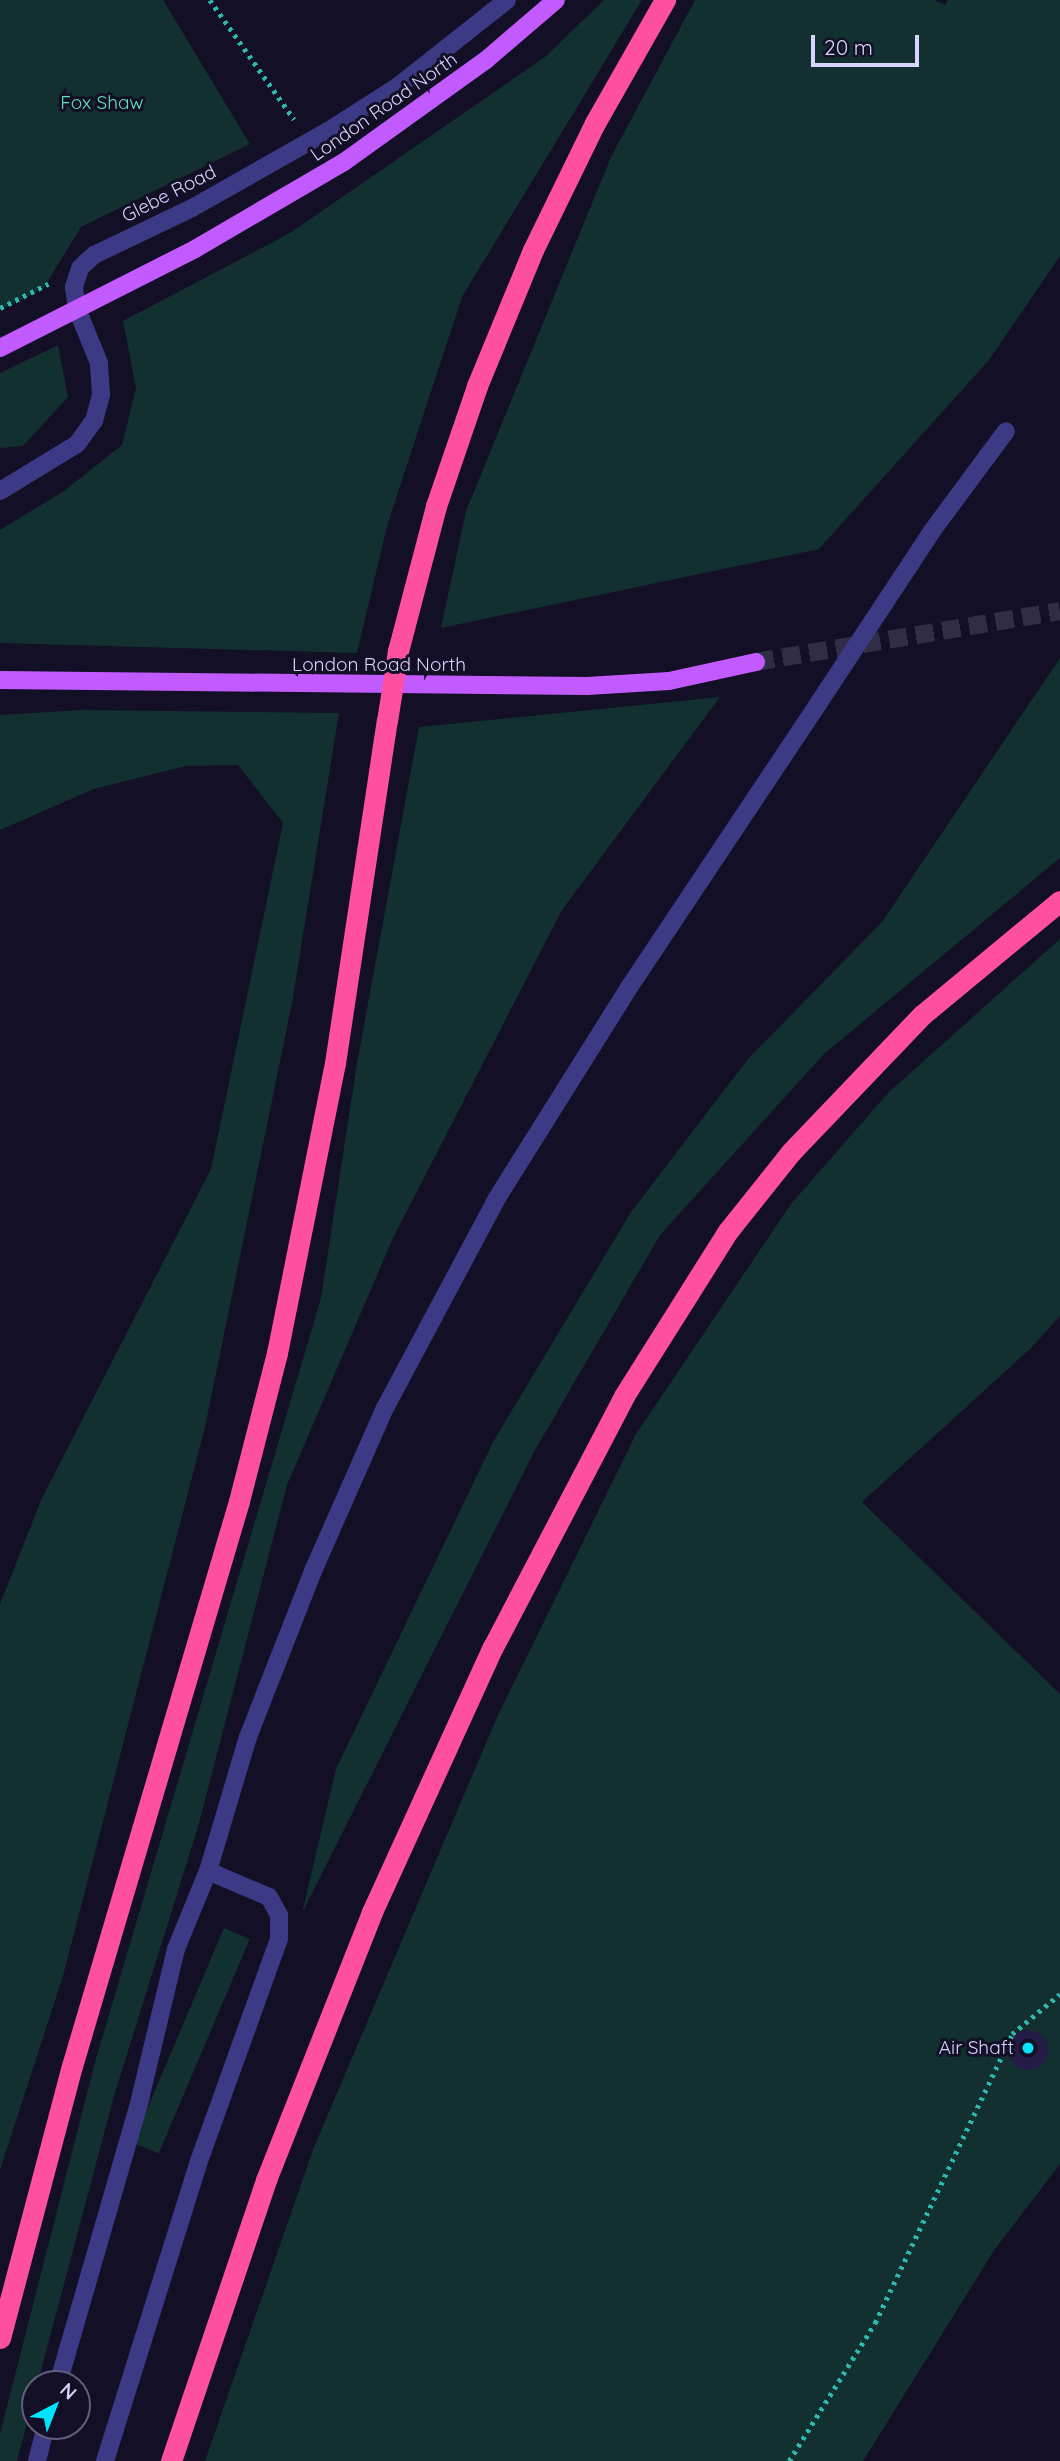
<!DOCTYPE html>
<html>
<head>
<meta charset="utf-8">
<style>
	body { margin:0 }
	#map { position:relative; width:1060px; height:2461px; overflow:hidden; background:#130f26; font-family:Quicksand,sans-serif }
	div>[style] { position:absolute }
	.green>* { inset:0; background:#12302f; transform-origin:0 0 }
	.building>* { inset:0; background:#241b47 }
	.round { border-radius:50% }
	.primary-tunnel>* { height:18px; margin-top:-9px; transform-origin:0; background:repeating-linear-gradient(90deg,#312d47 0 18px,transparent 0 27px) }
	.path>* { height:4.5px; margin-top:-2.25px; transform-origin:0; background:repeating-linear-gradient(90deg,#2fb8b0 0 3.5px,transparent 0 8.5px) }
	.lane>* { height:18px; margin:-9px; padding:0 9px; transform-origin:9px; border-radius:9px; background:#3d3a85 }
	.street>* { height:18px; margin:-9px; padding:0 9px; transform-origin:9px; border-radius:9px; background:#3d3a85 }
	.primary>* { height:18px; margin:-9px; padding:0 9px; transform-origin:9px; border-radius:9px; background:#c25bff }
	.highway>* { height:21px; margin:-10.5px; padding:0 10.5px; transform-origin:10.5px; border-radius:10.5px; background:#ff4fa3 }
	.lane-bridge>* { height:18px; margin:-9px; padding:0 9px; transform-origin:9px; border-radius:9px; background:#3d3a85 }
	.highway-bridge>* { height:21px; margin:-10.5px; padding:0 10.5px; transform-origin:10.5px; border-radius:10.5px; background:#ff4fa3 }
	.dots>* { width:19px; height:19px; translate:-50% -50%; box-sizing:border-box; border:4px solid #130f26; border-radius:50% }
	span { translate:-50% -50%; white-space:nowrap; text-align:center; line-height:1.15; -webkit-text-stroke:6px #130f26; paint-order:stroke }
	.park-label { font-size:19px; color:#5fe0c0 }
	.street-label { font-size:19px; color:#d9d4ff }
	.poi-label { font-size:19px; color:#d9d4ff }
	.right { translate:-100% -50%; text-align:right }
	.north { position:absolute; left:21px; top:2370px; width:70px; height:70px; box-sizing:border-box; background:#130f26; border:2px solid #625e7d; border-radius:50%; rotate:42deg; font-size:19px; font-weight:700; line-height:28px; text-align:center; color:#d9d4ff }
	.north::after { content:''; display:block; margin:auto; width:24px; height:32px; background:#00e5ff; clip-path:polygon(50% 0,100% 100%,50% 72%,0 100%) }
	.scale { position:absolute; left:811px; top:35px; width:108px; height:32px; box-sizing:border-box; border:4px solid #d9d4ff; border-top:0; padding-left:9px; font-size:21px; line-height:24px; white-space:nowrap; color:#d9d4ff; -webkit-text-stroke:5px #130f26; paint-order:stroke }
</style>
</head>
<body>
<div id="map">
	<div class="green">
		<i style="clip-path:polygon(0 0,163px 0,250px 144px,81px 227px,43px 289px,0 310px)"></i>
		<i style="clip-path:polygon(604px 0,642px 0,462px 297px,387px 526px,357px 653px,0 643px,0 530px,64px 491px,122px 445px,136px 388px,123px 321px,290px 233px,545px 57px)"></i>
		<i style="clip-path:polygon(695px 0,934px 0,945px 5px,948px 0,1060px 0,1060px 256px,989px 360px,819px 549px,441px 628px,466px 511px,611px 157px)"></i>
		<i style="clip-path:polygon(58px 345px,68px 397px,23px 446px,0 448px,0 373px)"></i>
		<i style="clip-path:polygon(1060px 658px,1060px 858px,824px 1054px,660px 1235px,535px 1450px,302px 1913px,336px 1769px,494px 1440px,631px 1212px,748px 1059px,882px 922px)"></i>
		<i style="clip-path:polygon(720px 697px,562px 910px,393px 1238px,287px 1485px,198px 1827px,114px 2096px,17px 2461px,0 2461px,0 2434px,95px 2062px,321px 1298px,357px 1063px,419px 727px)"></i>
		<i style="clip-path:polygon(81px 710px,339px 713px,292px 1003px,205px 1427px,63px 1976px,0 2170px,0 1604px,42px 1498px,211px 1169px,283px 823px,238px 765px,186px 766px,94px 789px,0 830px,0 715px)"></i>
		<i style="clip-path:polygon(1060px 939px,1060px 1316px,1032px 1347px,862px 1502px,1060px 1694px,1060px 2164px,995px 2249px,863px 2461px,205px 2461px,314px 2147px,498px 1715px,636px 1434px,791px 1204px,888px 1093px)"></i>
		<i style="left:224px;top:1928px;width:28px;height:233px;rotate:23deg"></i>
	</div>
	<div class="building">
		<i class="round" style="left:1008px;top:2030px;width:40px;height:40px"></i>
	</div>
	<div class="primary-tunnel">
		<i style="left:756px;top:662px;width:308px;rotate:-9.5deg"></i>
	</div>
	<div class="path">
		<i style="left:210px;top:0;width:146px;rotate:54.8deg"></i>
		<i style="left:0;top:308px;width:54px;rotate:-26.6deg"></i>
		<i style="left:789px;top:2461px;width:163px;rotate:-58.1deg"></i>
		<i style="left:875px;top:2323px;width:320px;rotate:-64.6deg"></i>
		<i style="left:1012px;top:2034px;width:62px;rotate:-39.8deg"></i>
	</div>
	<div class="lane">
		<i style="left:932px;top:531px;width:124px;rotate:-53.5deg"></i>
		<i style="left:58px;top:2384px;width:297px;rotate:-73.9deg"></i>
		<i style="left:140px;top:2099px;width:154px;rotate:-76.5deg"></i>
		<i style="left:176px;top:1949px;width:84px;rotate:-67.7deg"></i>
		<i style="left:208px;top:1871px;width:140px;rotate:-73.4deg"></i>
		<i style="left:248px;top:1737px;width:178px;rotate:-68.6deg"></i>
		<i style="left:313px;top:1571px;width:178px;rotate:-66.2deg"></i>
		<i style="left:385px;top:1408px;width:238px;rotate:-61.9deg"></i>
		<i style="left:497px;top:1198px;width:250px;rotate:-57.9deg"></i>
		<i style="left:630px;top:986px;width:339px;rotate:-56.3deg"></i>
		<i style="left:37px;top:2461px;width:36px;rotate:-76deg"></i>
		<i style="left:105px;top:2461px;width:314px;rotate:-72.6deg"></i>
		<i style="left:199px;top:2161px;width:236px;rotate:-70.2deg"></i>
		<i style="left:279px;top:1939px;width:24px;rotate:-90deg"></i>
		<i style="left:279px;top:1915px;width:21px;rotate:-119deg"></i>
		<i style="left:269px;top:1897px;width:66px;rotate:-156.9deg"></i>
	</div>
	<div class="street">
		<i style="left:0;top:491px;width:90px;rotate:-31.4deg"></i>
		<i style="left:77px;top:444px;width:29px;rotate:-54deg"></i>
		<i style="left:94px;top:421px;width:28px;rotate:-75deg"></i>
		<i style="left:101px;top:394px;width:31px;rotate:-94deg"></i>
		<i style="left:99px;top:363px;width:58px;rotate:-112.2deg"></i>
		<i style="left:77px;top:309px;width:22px;rotate:-98deg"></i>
		<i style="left:74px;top:287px;width:20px;rotate:-72deg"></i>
		<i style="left:80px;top:268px;width:19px;rotate:-43deg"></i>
		<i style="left:94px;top:255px;width:109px;rotate:-25.6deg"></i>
		<i style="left:192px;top:208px;width:156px;rotate:-29.5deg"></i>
		<i style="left:328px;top:131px;width:82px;rotate:-32.5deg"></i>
		<i style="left:397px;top:87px;width:140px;rotate:-38.3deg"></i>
	</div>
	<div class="primary">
		<i style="left:0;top:348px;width:219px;rotate:-26.9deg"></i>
		<i style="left:195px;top:249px;width:173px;rotate:-30.3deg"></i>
		<i style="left:344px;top:162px;width:175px;rotate:-35.7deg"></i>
		<i style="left:486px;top:60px;width:92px;rotate:-40.6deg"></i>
		<i style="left:0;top:680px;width:587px;rotate:0.59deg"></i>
		<i style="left:587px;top:686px;width:82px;rotate:-3.5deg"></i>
		<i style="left:669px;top:681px;width:89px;rotate:-12.3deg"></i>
	</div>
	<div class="highway">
		<i style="left:398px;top:651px;width:150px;rotate:-75.3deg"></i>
		<i style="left:436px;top:506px;width:127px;rotate:-71.1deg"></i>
		<i style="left:477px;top:386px;width:147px;rotate:-67.6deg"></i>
		<i style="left:533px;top:250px;width:141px;rotate:-64deg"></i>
		<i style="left:595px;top:123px;width:142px;rotate:-60.4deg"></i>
		<i style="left:0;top:2338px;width:281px;rotate:-75.2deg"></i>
		<i style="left:72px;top:2066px;width:589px;rotate:-73.53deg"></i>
		<i style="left:239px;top:1501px;width:153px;rotate:-75.6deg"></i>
		<i style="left:277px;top:1353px;width:296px;rotate:-78.7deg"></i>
		<i style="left:335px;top:1063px;width:346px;rotate:-81.4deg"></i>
		<i style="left:171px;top:2461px;width:297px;rotate:-71.3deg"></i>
		<i style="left:266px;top:2180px;width:288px;rotate:-68.4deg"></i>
		<i style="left:372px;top:1912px;width:291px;rotate:-65.5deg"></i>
		<i style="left:493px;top:1647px;width:283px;rotate:-62.4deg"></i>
		<i style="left:624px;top:1396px;width:195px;rotate:-57.8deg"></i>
		<i style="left:728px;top:1231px;width:101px;rotate:-51.4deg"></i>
		<i style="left:791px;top:1152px;width:190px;rotate:-46.3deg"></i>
		<i style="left:922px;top:1015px;width:179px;rotate:-39.6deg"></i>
	</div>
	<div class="lane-bridge">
		<i style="left:818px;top:704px;width:207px;rotate:-56.6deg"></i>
	</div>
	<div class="highway-bridge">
		<i style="left:387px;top:721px;width:71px;rotate:-81.1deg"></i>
	</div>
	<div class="dots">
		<i style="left:1028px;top:2048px;background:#00e5ff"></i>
	</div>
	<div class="park-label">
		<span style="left:102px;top:103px">Fox Shaw</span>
	</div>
	<div class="street-label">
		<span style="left:384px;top:107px;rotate:-35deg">London Road North</span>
		<span style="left:169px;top:194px;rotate:-27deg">Glebe Road</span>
		<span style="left:379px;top:665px">London Road North</span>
	</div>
	<div class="poi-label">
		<span class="right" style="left:1014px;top:2048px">Air Shaft</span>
	</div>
	<div class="north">N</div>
	<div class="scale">20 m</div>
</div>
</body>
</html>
